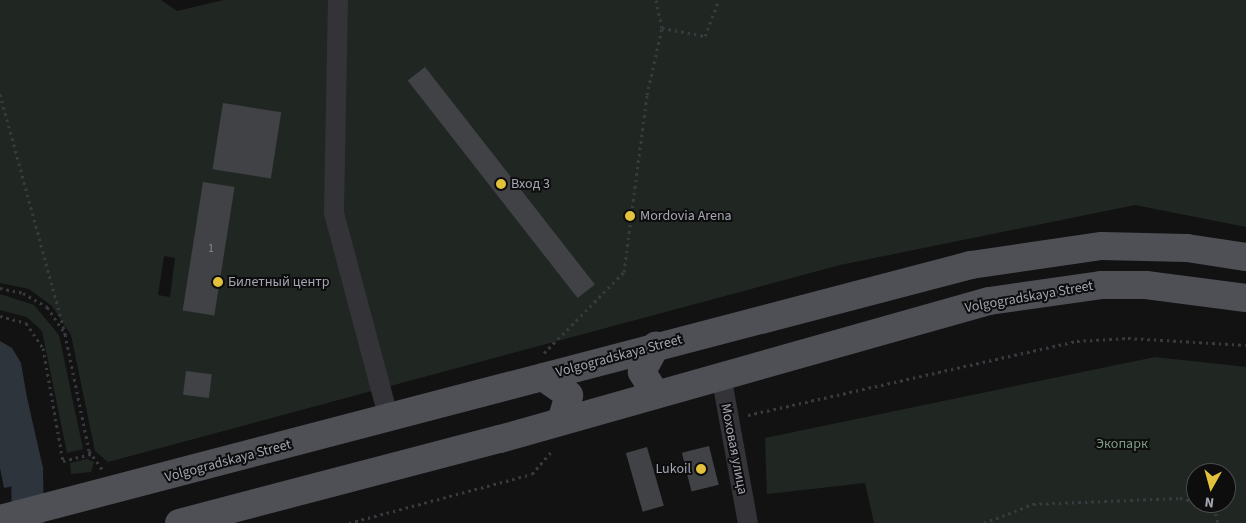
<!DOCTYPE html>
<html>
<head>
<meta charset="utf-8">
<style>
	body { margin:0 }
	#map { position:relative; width:1246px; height:523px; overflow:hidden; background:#121213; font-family:"Source Sans 3",sans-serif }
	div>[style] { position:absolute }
	.green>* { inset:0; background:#202722 }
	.water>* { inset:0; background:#2e343c }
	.river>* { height:32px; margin:-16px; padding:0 16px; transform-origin:16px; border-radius:16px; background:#2e343c }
	.building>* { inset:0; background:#414246; transform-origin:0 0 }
	.path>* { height:3px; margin-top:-1.5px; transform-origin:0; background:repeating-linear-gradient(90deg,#393a3f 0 2.5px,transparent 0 6.5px) }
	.street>* { height:20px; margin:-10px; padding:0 10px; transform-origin:10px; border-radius:10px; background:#333338 }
	.primary>* { height:28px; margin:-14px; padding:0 14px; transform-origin:14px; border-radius:14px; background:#4f5056 }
	.dots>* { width:14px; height:14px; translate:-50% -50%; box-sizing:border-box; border:2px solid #0d0d0e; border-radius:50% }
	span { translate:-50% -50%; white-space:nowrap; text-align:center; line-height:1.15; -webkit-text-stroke:4px #0d0d0e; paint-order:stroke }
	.number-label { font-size:11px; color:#8b8e97 }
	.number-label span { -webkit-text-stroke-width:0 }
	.poi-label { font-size:14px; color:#a4a7b2 }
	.left { translate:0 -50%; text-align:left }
	.right { translate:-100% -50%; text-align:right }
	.street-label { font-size:14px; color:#a4a7b2 }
	.park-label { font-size:14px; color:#7d9c83 }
	.north { position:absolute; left:1186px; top:463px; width:50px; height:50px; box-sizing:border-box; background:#0d0d0e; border:1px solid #494b50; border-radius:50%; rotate:187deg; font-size:14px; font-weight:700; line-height:20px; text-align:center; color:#a4a7b2 }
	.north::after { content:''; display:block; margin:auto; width:18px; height:22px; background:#e2c13b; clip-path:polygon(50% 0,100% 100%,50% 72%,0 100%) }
</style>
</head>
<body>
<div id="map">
	<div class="green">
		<i style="clip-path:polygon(evenodd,0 0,161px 0,177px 11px,224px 0,1246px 0,1246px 227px,1135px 205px,840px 265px,108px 462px,95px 451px,71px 335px,52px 306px,29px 289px,0 283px,0 0,164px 256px,175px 258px,170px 297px,158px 295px,164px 256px)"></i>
		<i style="clip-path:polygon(0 294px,34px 305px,59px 335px,83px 449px,67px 453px,42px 331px,27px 317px,0 310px)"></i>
		<i style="clip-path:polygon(evenodd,1155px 357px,1246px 367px,1246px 523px,874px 523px,865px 483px,767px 494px,765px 438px,1155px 357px,1196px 473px,1226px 473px,1226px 503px,1196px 503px,1196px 473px)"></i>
		<i style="clip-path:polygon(87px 459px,94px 462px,91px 472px,71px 474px,70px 463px)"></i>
	</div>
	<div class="water">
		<i style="clip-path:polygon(0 341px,12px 348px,21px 363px,41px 480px,4px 488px,0 468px)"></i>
	</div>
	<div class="river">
		<i style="left:0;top:369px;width:6px;rotate:39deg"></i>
		<i style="left:5px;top:373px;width:99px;rotate:77.2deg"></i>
		<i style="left:27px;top:470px;width:53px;rotate:88.9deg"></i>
	</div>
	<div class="building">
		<i style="left:425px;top:67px;width:276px;height:22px;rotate:52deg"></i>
		<i style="left:223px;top:103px;width:59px;height:67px;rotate:9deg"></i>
		<i style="left:203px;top:182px;width:32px;height:130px;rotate:9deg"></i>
		<i style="left:186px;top:371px;width:26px;height:24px;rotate:7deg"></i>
		<i style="left:709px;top:446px;width:40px;height:28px;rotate:76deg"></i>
		<i style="left:647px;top:447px;width:61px;height:22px;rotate:74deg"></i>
	</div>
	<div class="path">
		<i style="left:656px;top:0;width:29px;rotate:78deg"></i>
		<i style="left:0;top:94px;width:249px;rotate:74.8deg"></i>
		<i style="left:0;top:288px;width:24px;rotate:12deg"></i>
		<i style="left:23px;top:293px;width:28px;rotate:30deg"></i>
		<i style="left:47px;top:307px;width:32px;rotate:56deg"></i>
		<i style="left:65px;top:334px;width:119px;rotate:78.4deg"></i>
		<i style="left:89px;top:451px;width:22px;rotate:54deg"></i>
		<i style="left:0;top:316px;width:27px;rotate:15deg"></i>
		<i style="left:26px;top:323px;width:30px;rotate:56deg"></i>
		<i style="left:43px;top:348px;width:115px;rotate:80deg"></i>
		<i style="left:63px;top:461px;width:30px;rotate:-14deg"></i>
		<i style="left:544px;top:353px;width:114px;rotate:-45.4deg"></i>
		<i style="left:624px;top:272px;width:178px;rotate:-82.6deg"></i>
		<i style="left:647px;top:95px;width:69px;rotate:-77.4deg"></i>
		<i style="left:662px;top:28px;width:44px;rotate:10.5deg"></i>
		<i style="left:705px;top:36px;width:39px;rotate:-69deg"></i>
		<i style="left:748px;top:415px;width:337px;rotate:-12.7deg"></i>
		<i style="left:1077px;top:341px;width:51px;rotate:-3.4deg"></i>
		<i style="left:1128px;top:338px;width:118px;rotate:3.4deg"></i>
		<i style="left:1199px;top:503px;width:16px;rotate:15deg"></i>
		<i style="left:1214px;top:507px;width:16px;rotate:76deg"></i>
		<i style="left:349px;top:523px;width:189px;rotate:-15deg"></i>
		<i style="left:532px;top:474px;width:32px;rotate:-49deg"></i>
		<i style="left:984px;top:523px;width:53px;rotate:-21.2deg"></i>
		<i style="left:1033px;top:504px;width:147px;rotate:-2.3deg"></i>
		<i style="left:1180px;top:498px;width:16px;rotate:14deg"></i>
	</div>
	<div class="street">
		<i style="left:338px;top:0;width:213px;rotate:91.1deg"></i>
		<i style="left:334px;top:213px;width:195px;rotate:75.1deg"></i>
		<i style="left:721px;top:375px;width:150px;rotate:79.7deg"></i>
	</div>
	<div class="primary">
		<i style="left:543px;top:377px;width:32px;rotate:35deg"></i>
		<i style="left:569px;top:395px;width:27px;rotate:107deg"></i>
		<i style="left:655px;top:393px;width:25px;rotate:-122deg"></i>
		<i style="left:642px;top:372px;width:30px;rotate:-62deg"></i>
		<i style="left:0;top:519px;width:1004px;rotate:-14.66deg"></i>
		<i style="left:971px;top:265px;width:132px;rotate:-8.3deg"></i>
		<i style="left:1102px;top:246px;width:85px;rotate:1.3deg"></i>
		<i style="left:1187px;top:248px;width:60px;rotate:8.7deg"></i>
		<i style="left:179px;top:523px;width:332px;rotate:-14.7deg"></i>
		<i style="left:500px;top:439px;width:508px;rotate:-15.76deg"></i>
		<i style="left:989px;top:301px;width:113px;rotate:-8.1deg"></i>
		<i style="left:1101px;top:285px;width:45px"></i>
		<i style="left:1146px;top:285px;width:101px;rotate:7.4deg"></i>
	</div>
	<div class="dots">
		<i style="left:501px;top:184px;background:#e2c13b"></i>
		<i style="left:630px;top:216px;background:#e2c13b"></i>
		<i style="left:218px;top:282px;background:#e2c13b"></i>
		<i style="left:701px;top:469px;background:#e2c13b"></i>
	</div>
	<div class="number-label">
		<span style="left:211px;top:249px">1</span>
	</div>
	<div class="poi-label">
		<span class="left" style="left:511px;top:184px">Вход 3</span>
		<span class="left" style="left:640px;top:216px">Mordovia Arena</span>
		<span class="left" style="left:228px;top:282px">Билетный центр</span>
		<span class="right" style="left:691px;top:469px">Lukoil</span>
	</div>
	<div class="street-label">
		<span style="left:1029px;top:297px;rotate:-10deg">Volgogradskaya Street</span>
		<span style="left:619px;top:356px;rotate:-15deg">Volgogradskaya Street</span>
		<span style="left:734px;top:449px;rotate:79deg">Моховая улица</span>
		<span style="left:228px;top:461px;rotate:-15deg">Volgogradskaya Street</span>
	</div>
	<div class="park-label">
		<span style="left:1122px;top:444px">Экопарк</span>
	</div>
	<div class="north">N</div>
</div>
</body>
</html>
